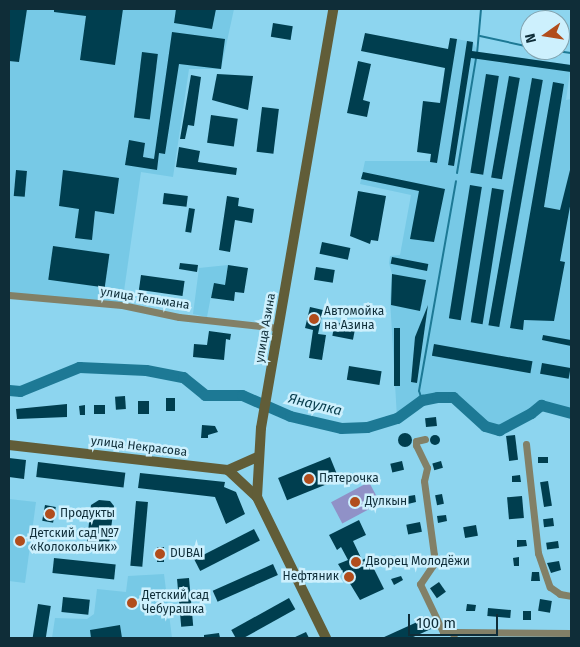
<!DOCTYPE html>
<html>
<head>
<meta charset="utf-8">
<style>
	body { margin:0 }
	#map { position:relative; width:580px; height:647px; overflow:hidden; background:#8dd5ef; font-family:"Fira Sans",sans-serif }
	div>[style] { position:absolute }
	.built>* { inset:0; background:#77c9e6 }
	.green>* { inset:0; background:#9091c7; transform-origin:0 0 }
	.stream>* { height:2px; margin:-1px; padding:0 1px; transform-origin:1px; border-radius:1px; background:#1d7995 }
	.river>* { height:11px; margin:-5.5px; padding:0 5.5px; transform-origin:5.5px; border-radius:5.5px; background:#1d7995 }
	.building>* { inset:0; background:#003e4f; transform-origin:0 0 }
	.round { border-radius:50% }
	.street>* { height:7px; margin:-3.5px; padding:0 3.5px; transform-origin:3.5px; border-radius:3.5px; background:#828067 }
	.secondary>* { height:10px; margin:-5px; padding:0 5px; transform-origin:5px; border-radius:5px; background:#615d38 }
	.dots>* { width:14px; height:14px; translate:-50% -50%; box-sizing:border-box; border:2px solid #cdf0fd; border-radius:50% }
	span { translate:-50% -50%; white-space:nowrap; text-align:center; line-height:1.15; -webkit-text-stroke:5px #cdf0fd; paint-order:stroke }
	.street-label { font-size:12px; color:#0f2d38 }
	.poi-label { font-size:12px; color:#0f2d38 }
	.left { translate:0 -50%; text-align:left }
	.right { translate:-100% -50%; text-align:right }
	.water-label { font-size:14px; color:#063b4a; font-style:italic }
	.frame { position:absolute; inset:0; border:10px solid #0f2d38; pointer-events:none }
	.north { position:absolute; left:520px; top:10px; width:50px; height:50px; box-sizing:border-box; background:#cdf0fd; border:1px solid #81a2ae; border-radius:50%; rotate:257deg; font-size:14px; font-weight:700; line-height:20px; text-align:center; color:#0f2d38 }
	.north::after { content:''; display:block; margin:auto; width:18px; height:22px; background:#b14d1c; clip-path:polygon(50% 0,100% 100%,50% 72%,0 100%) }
	.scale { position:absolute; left:408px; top:614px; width:90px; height:22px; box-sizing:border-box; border:2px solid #0f2d38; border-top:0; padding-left:6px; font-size:15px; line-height:18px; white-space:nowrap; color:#0f2d38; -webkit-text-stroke:4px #cdf0fd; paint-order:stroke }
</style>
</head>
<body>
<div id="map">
	<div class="built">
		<i style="clip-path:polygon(9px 9px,234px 9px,221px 69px,189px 69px,173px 177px,141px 172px,122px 305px,9px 295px)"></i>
		<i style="clip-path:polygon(450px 38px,473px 42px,478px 52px,571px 65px,566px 100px,571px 99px,571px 413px,541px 405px,531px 413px,499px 430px,485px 426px,453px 397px,422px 400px,397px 418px,390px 299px,392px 274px,389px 263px,390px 256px,400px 255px,411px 195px,360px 184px,365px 161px,430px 161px)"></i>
		<i style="clip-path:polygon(228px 265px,224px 290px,211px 296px,207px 317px,193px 314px,199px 268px)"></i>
		<i style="clip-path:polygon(9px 499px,36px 502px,25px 583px,9px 581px)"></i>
		<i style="clip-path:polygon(164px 574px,172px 638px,52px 638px,55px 618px,87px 619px,94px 614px,97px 589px,126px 592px,128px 576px)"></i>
	</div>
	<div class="green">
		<i style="left:369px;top:482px;width:24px;height:43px;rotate:62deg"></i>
	</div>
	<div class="stream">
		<i style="left:480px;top:36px;width:51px;rotate:12.4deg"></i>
		<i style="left:550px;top:50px;width:21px;rotate:8deg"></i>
		<i style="left:477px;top:54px;width:45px;rotate:-84.9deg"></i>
		<i style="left:457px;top:173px;width:117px;rotate:-80.6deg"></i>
		<i style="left:422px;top:400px;width:9px;rotate:-108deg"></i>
		<i style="left:419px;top:391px;width:213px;rotate:-80deg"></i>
	</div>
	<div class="river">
		<i style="left:9px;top:390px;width:11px;rotate:5deg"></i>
		<i style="left:20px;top:391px;width:64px;rotate:-22.1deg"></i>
		<i style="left:79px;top:367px;width:67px;rotate:2.6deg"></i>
		<i style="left:146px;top:370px;width:38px;rotate:11deg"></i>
		<i style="left:183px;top:377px;width:28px;rotate:39deg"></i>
		<i style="left:205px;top:395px;width:37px"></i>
		<i style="left:242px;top:395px;width:52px;rotate:23.6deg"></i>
		<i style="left:290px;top:416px;width:52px;rotate:13.2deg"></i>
		<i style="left:341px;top:428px;width:26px;rotate:-2deg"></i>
		<i style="left:367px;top:427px;width:31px;rotate:-17deg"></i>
		<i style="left:397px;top:418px;width:31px;rotate:-36deg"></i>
		<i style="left:422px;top:400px;width:15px;rotate:-11deg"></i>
		<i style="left:437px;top:397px;width:16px"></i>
		<i style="left:453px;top:397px;width:43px;rotate:42.2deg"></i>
		<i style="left:485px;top:426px;width:15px;rotate:16deg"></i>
		<i style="left:499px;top:430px;width:36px;rotate:-28deg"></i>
		<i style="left:531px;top:413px;width:13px;rotate:-39deg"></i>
		<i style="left:541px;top:405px;width:31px;rotate:15deg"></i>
	</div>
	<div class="building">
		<i style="clip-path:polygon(9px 9px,27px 9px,19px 62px,9px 61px)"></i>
		<i style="clip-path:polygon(54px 9px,123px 9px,115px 65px,80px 60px,86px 16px,54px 12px)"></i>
		<i style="clip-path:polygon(176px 9px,216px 9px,212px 29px,174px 23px)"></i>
		<i style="left:273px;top:23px;width:20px;height:14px;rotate:9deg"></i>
		<i style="clip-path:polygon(172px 32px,225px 39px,221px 69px,179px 64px,165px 154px,159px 153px,157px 170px,125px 165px,129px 140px,145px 143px,143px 157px,154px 159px)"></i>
		<i style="clip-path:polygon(365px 33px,448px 49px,450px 38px,457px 39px,437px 163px,430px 162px,431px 154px,417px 152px,423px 101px,440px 103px,445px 68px,361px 51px)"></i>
		<i style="clip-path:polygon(467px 41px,473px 42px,472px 51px,571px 65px,571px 72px,471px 58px,454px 166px,448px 165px)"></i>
		<i style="left:142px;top:52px;width:16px;height:66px;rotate:7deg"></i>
		<i style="clip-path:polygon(358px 61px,371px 64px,363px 100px,370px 102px,367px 117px,347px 113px)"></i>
		<i style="clip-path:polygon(217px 74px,253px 76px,248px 110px,212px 100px)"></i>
		<i style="left:486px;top:74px;width:13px;height:100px;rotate:9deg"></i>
		<i style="clip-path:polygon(191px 75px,201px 77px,194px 126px,188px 125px,185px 139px,180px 139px)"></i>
		<i style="left:509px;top:76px;width:11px;height:103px;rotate:10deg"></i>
		<i style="left:532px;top:78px;width:11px;height:251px;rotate:10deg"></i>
		<i style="clip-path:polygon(553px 82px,564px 84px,544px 207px,560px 210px,571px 166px,571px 201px,560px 261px,565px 262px,554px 321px,524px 320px,523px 330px,510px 328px)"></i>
		<i style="left:262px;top:107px;width:17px;height:45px;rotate:7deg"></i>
		<i style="left:211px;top:115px;width:27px;height:28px;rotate:8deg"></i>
		<i style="clip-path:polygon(179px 147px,200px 151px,198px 162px,237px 168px,236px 175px,176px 167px)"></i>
		<i style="left:16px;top:170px;width:11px;height:26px;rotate:5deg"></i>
		<i style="clip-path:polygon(63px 170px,119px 178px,114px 214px,95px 211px,92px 240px,75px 238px,79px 209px,59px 206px)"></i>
		<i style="clip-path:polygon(363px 172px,445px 189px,434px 242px,410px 239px,419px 191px,361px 179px)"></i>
		<i style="left:470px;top:185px;width:12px;height:135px;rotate:9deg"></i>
		<i style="left:492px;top:188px;width:12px;height:136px;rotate:9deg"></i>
		<i style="clip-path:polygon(358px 191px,386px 196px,378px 241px,371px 240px,370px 244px,350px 236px)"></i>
		<i style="left:164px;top:193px;width:24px;height:11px;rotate:7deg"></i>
		<i style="clip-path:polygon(227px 196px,239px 198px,238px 206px,254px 209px,252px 223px,235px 220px,230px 252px,219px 250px)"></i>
		<i style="left:189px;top:208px;width:6px;height:24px;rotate:9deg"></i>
		<i style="left:322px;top:242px;width:29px;height:12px;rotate:12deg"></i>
		<i style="left:53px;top:246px;width:57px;height:34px;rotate:8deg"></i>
		<i style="left:392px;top:257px;width:37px;height:7px;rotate:11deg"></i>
		<i style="clip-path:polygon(180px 263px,198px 265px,197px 272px,179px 269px)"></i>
		<i style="clip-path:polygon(228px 265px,248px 268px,244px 293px,235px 292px,234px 301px,211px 298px,214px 283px,225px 285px)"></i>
		<i style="left:316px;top:267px;width:19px;height:13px;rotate:9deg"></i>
		<i style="clip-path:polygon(392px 274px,426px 280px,420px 311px,391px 305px)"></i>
		<i style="left:141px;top:275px;width:44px;height:15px;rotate:8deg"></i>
		<i style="clip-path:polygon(428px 305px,417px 383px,411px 382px,415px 337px)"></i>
		<i style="clip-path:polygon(310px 307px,323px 310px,318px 334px,326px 335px,322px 360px,309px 358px,313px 330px,305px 328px)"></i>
		<i style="left:335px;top:322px;width:21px;height:14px;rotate:11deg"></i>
		<i style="left:394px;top:328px;width:6px;height:58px"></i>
		<i style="clip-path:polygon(209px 331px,231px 334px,230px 340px,226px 339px,224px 360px,193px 357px,194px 344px,207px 345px)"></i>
		<i style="clip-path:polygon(543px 335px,571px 340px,571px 346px,542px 340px)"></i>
		<i style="left:434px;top:344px;width:100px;height:12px;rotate:10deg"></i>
		<i style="left:542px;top:363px;width:29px;height:11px;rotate:10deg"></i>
		<i style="left:349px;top:366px;width:33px;height:14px;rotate:9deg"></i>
		<i style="left:125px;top:396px;width:13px;height:10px;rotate:86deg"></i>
		<i style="left:166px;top:398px;width:9px;height:13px"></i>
		<i style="left:138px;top:401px;width:11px;height:13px"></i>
		<i style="clip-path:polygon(67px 404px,67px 417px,17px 419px,16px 409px)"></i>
		<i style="clip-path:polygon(85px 405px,85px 415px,80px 415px,79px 406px)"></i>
		<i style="left:105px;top:405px;width:9px;height:11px;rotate:90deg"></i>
		<i style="left:436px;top:417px;width:9px;height:11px;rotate:84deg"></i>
		<i style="clip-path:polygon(202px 425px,215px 426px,218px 432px,208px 435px,208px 438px,201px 438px)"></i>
		<i class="round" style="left:398px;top:433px;width:14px;height:14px"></i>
		<i style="left:515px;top:435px;width:25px;height:9px;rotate:83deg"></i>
		<i class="round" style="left:430px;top:435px;width:10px;height:10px"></i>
		<i style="left:330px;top:457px;width:24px;height:56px;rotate:68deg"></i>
		<i style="left:548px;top:457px;width:6px;height:10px;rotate:90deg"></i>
		<i style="clip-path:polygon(9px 458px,26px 460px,24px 479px,9px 477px)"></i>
		<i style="left:402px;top:461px;width:9px;height:12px;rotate:77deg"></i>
		<i style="left:441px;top:461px;width:7px;height:9px;rotate:74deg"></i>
		<i style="left:38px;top:462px;width:88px;height:15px;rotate:7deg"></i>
		<i style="clip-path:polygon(140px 473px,225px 482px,224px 487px,236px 492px,245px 514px,226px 524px,215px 497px,138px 488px)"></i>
		<i style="clip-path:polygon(520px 475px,521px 482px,512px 482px,512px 476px)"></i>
		<i style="left:548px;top:481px;width:25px;height:8px;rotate:81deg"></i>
		<i style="left:442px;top:494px;width:10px;height:7px;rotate:79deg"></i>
		<i style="clip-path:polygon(415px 495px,416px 502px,404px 505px,403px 497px)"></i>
		<i style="left:522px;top:496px;width:22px;height:15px;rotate:85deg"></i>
		<i style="clip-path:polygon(99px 500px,110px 501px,114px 506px,109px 544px,103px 548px,91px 546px,87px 541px,91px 505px)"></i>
		<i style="left:136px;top:501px;width:12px;height:65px;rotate:5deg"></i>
		<i style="left:45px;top:505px;width:11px;height:16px;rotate:10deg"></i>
		<i style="clip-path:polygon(446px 515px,447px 521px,438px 523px,437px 516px)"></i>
		<i style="left:553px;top:518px;width:8px;height:10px;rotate:83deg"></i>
		<i style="clip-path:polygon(359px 520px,366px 535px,353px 541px,362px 560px,368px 557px,384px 589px,360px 600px,338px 564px,348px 560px,341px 547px,337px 550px,329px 535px)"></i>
		<i style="left:420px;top:522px;width:10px;height:14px;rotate:79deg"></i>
		<i style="left:476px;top:525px;width:11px;height:13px;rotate:80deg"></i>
		<i style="left:254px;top:529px;width:13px;height:67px;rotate:63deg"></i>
		<i style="clip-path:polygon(517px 540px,526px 540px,527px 546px,517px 547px)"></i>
		<i style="left:558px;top:541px;width:7px;height:12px;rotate:82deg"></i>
		<i style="left:157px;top:547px;width:7px;height:15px"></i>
		<i style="clip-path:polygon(519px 557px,519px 566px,514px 566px,513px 558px)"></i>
		<i style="left:54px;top:558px;width:62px;height:15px;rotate:6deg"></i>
		<i style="clip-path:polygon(559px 561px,561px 570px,551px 573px,547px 563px)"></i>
		<i style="left:273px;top:564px;width:12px;height:66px;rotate:66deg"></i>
		<i style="clip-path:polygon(532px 572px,539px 572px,540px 581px,531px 581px)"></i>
		<i style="clip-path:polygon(401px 576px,403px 580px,394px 585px,391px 579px)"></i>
		<i style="left:189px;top:578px;width:48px;height:12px;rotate:85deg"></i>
		<i style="left:439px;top:582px;width:12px;height:11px;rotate:55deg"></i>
		<i style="left:63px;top:597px;width:27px;height:15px;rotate:6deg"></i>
		<i style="left:289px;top:598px;width:13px;height:66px;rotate:61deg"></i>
		<i style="left:540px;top:599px;width:12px;height:12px;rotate:9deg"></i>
		<i style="left:38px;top:604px;width:13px;height:34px;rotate:9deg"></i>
		<i style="clip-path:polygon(467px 604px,476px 605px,475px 611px,466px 611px)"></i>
		<i style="left:488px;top:608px;width:23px;height:8px;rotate:5deg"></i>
		<i style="left:523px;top:611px;width:8px;height:9px"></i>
		<i style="clip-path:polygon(426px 618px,431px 629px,411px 638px,382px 638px)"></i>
		<i style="clip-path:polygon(120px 625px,122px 638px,91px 638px,90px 630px)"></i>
		<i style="clip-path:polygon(306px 632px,309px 638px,293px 638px)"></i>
		<i style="clip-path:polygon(219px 633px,220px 638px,204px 638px,204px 635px)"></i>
	</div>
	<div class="street">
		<i style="left:9px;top:295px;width:113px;rotate:5.1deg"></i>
		<i style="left:122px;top:305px;width:58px;rotate:11.9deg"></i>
		<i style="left:179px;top:317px;width:100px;rotate:6.3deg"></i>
		<i style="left:425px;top:439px;width:9px;rotate:167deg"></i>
		<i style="left:416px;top:441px;width:4px;rotate:90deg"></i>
		<i style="left:416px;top:445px;width:25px;rotate:64deg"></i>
		<i style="left:427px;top:468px;width:13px;rotate:103deg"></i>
		<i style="left:424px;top:481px;width:75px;rotate:82.3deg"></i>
		<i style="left:434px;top:555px;width:10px;rotate:96deg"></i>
		<i style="left:433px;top:565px;width:23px;rotate:124deg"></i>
		<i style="left:420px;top:584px;width:53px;rotate:64.4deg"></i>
		<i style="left:443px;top:632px;width:10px"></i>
		<i style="left:453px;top:632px;width:6px;rotate:81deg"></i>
		<i style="left:526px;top:444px;width:110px;rotate:83.7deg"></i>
		<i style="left:538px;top:553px;width:36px;rotate:71deg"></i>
		<i style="left:550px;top:587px;width:12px;rotate:35deg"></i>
		<i style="left:560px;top:594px;width:11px;rotate:10deg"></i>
		<i style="left:453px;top:632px;width:118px;rotate:0.5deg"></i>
	</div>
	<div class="secondary">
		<i style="left:9px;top:445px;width:220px;rotate:6.5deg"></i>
		<i style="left:228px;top:470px;width:40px;rotate:43deg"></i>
		<i style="left:228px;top:470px;width:32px;rotate:-24deg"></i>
		<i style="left:326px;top:638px;width:157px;rotate:-116.1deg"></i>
		<i style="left:257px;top:497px;width:69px;rotate:-86.7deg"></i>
		<i style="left:261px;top:428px;width:425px;rotate:-80.2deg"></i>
	</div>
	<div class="dots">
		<i style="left:314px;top:319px;background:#b14d1c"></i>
		<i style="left:309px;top:479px;background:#b14d1c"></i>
		<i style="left:355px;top:502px;background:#b14d1c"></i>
		<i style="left:50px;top:514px;background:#b14d1c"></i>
		<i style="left:20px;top:541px;background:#b14d1c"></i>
		<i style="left:160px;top:554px;background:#b14d1c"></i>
		<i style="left:356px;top:562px;background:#b14d1c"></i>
		<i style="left:349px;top:577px;background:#b14d1c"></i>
		<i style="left:132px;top:603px;background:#b14d1c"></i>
	</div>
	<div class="street-label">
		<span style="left:145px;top:299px;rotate:9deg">улица Тельмана</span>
		<span style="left:266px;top:328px;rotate:-80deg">улица Азина</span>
		<span style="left:139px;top:447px;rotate:7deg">улица Некрасова</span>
	</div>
	<div class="poi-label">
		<span class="left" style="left:324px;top:319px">Автомойка<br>на Азина</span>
		<span class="left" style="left:319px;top:479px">Пятерочка</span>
		<span class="left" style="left:365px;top:502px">Дулкын</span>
		<span class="left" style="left:60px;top:514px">Продукты</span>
		<span class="left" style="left:30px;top:541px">Детский сад №7<br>«Колокольчик»</span>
		<span class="left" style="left:170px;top:554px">DUBAI</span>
		<span class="left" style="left:366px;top:562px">Дворец Молодёжи</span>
		<span class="right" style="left:339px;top:577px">Нефтяник</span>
		<span class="left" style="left:142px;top:603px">Детский сад<br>Чебурашка</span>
	</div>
	<div class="water-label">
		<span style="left:315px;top:405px;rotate:14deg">Янаулка</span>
	</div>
	<div class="frame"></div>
	<div class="north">N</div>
	<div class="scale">100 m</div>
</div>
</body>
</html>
